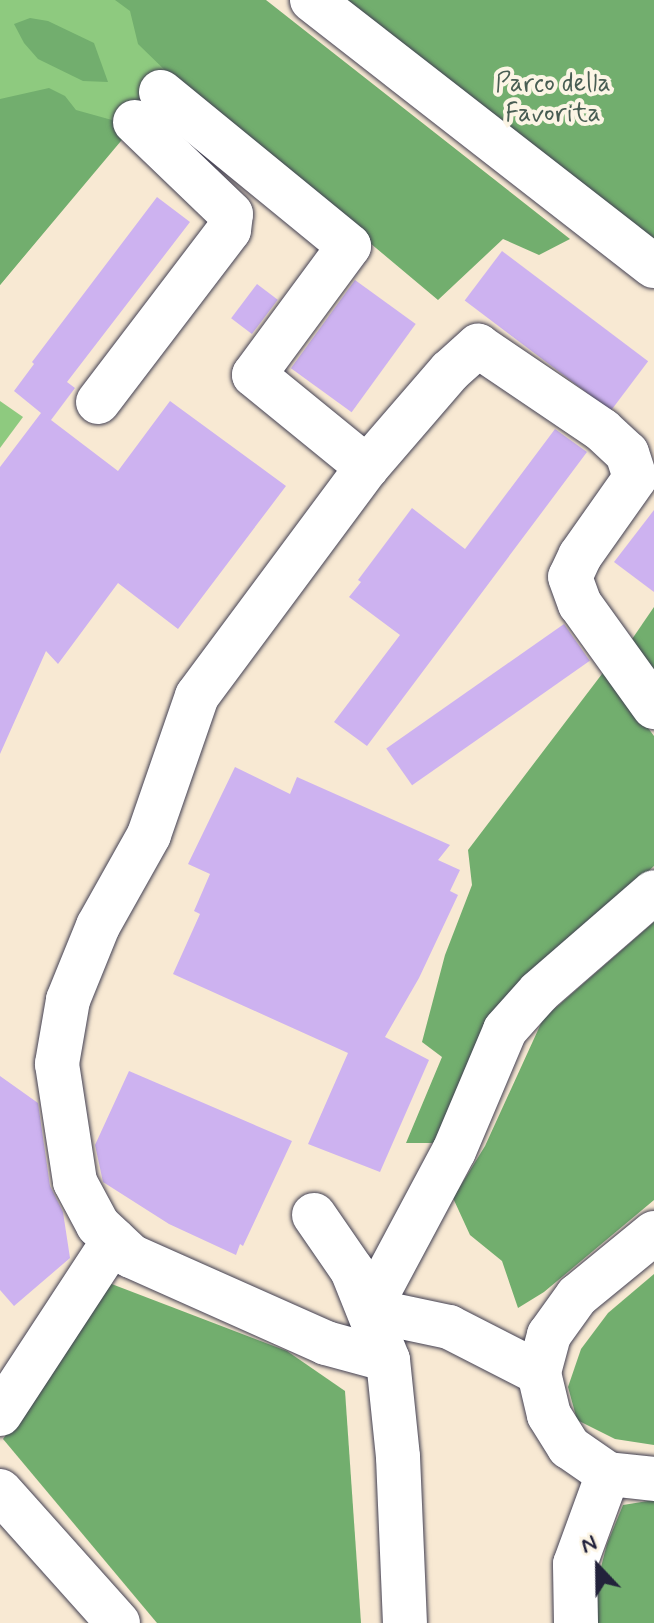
<!DOCTYPE html>
<html>
<head>
<meta charset="utf-8">
<style>
	body { margin:0 }
	#map { position:relative; width:654px; height:1623px; overflow:hidden; background:#f8e9d3; font-family:Mynerve,sans-serif }
	div>[style] { position:absolute }
	.green>* { inset:0; background:#8eca7f }
	.forest>* { inset:0; background:#72ae6e }
	.building>* { inset:0; background:#cdb2f0; transform-origin:0 0 }
	.roads { filter:drop-shadow(0 0 2px #424052) drop-shadow(0 0 2px #424052) }
	.minor>* { height:44px; margin:-22px; padding:0 22px; transform-origin:22px; border-radius:22px; background:#fff }
	span { translate:-50% -50%; white-space:nowrap; text-align:center; line-height:1.15; -webkit-text-stroke:8px #fcf5e5; paint-order:stroke }
	.park-label { font-size:26px; color:#485d53 }
	.north { position:absolute; left:558px; top:1527px; width:80px; height:80px; -webkit-text-stroke:6px #fcf5e5; paint-order:stroke; rotate:338deg; font-size:22px; font-weight:700; line-height:32px; text-align:center; color:#22223b }
	.north::after { content:''; display:block; margin:auto; width:28px; height:36px; background:#22223b; clip-path:polygon(50% 0,100% 100%,50% 72%,0 100%) }
</style>
</head>
<body>
<div id="map">
	<div class="green">
		<i style="clip-path:polygon(0 0,235px 0,0 285px)"></i>
		<i style="clip-path:polygon(0 401px,23px 417px,0 448px)"></i>
	</div>
	<div class="forest">
		<i style="clip-path:polygon(115px 0,266px 0,570px 239px,539px 255px,503px 239px,438px 300px,172px 77px,138px 44px,130px 11px)"></i>
		<i style="clip-path:polygon(341px 0,654px 0,654px 244px)"></i>
		<i style="clip-path:polygon(30px 18px,48px 21px,94px 43px,108px 82px,83px 81px,38px 59px,24px 43px,14px 24px)"></i>
		<i style="clip-path:polygon(49px 88px,65px 96px,76px 110px,112px 120px,126px 135px,0 285px,0 99px)"></i>
		<i style="clip-path:polygon(654px 607px,654px 676px,630px 642px)"></i>
		<i style="clip-path:polygon(605px 670px,654px 736px,654px 866px,625px 893px,434px 1143px,406px 1143px,442px 1057px,422px 1042px,445px 955px,472px 885px,468px 850px)"></i>
		<i style="clip-path:polygon(654px 922px,654px 1200px,544px 1292px,518px 1308px,502px 1261px,470px 1235px,453px 1198px,485px 1146px,543px 1019px)"></i>
		<i style="clip-path:polygon(654px 1274px,654px 1445px,615px 1439px,577px 1420px,568px 1387px,581px 1349px,608px 1313px)"></i>
		<i style="clip-path:polygon(109px 1283px,287px 1351px,345px 1391px,361px 1623px,157px 1623px,3px 1439px)"></i>
		<i style="clip-path:polygon(654px 1500px,654px 1623px,596px 1623px,595px 1590px,607px 1544px,623px 1505px)"></i>
	</div>
	<div class="building">
		<i style="clip-path:polygon(157px 197px,190px 222px,67px 382px,75px 388px,51px 420px,118px 471px,170px 401px,286px 486px,178px 629px,118px 583px,58px 664px,46px 651px,0 754px,0 467px,41px 413px,14px 391px,34px 364px,32px 362px)"></i>
		<i style="left:502px;top:251px;width:183px;height:62px;rotate:37deg"></i>
		<i style="left:355px;top:280px;width:75px;height:109px;rotate:36deg"></i>
		<i style="left:257px;top:284px;width:26px;height:43px;rotate:37deg"></i>
		<i style="clip-path:polygon(555px 429px,587px 452px,367px 746px,334px 722px,400px 635px,349px 597px,361px 582px,358px 580px,412px 508px,465px 549px)"></i>
		<i style="clip-path:polygon(654px 510px,654px 592px,614px 562px)"></i>
		<i style="left:564px;top:624px;width:45px;height:217px;rotate:55deg"></i>
		<i style="clip-path:polygon(235px 767px,290px 794px,297px 777px,450px 845px,438px 860px,460px 870px,450px 891px,458px 895px,419px 978px,385px 1037px,429px 1060px,380px 1172px,308px 1144px,348px 1053px,173px 974px,200px 914px,194px 911px,210px 874px,188px 864px)"></i>
		<i style="clip-path:polygon(129px 1071px,292px 1141px,243px 1246px,240px 1244px,236px 1255px,169px 1224px,103px 1182px,95px 1145px)"></i>
		<i style="clip-path:polygon(0 1076px,38px 1103px,50px 1186px,63px 1212px,70px 1258px,14px 1306px,0 1290px)"></i>
	</div>
	<div class="roads">
		<div class="minor">
			<i style="left:312px;top:0;width:433px;rotate:37.9deg"></i>
			<i style="left:161px;top:92px;width:243px;rotate:39.3deg"></i>
			<i style="left:349px;top:246px;width:160px;rotate:126.4deg"></i>
			<i style="left:254px;top:375px;width:146px;rotate:39.2deg"></i>
			<i style="left:367px;top:467px;width:285px;rotate:126.6deg"></i>
			<i style="left:197px;top:696px;width:147px;rotate:109.1deg"></i>
			<i style="left:149px;top:835px;width:104px;rotate:119.3deg"></i>
			<i style="left:98px;top:926px;width:80px;rotate:112.1deg"></i>
			<i style="left:68px;top:1000px;width:65px;rotate:99.8deg"></i>
			<i style="left:57px;top:1064px;width:119px;rotate:81.3deg"></i>
			<i style="left:75px;top:1182px;width:49px;rotate:61.9deg"></i>
			<i style="left:98px;top:1225px;width:45px;rotate:43.2deg"></i>
			<i style="left:131px;top:1256px;width:214px;rotate:24deg"></i>
			<i style="left:326px;top:1343px;width:64px;rotate:15.3deg"></i>
			<i style="left:98px;top:402px;width:216px;rotate:-52.7deg"></i>
			<i style="left:229px;top:230px;width:16px;rotate:-83deg"></i>
			<i style="left:231px;top:214px;width:133px;rotate:-136.2deg"></i>
			<i style="left:367px;top:467px;width:127px;rotate:-49.2deg"></i>
			<i style="left:450px;top:371px;width:38px;rotate:-42deg"></i>
			<i style="left:478px;top:346px;width:150px;rotate:34.1deg"></i>
			<i style="left:602px;top:430px;width:34px;rotate:43deg"></i>
			<i style="left:627px;top:453px;width:26px;rotate:72deg"></i>
			<i style="left:635px;top:478px;width:95px;rotate:125.2deg"></i>
			<i style="left:580px;top:556px;width:23px;rotate:115deg"></i>
			<i style="left:570px;top:577px;width:29px;rotate:70deg"></i>
			<i style="left:580px;top:604px;width:127px;rotate:54.3deg"></i>
			<i style="left:314px;top:1215px;width:67px;rotate:55.4deg"></i>
			<i style="left:352px;top:1270px;width:97px;rotate:68.2deg"></i>
			<i style="left:388px;top:1360px;width:98px;rotate:84.1deg"></i>
			<i style="left:398px;top:1457px;width:166px;rotate:87.6deg"></i>
			<i style="left:654px;top:1233px;width:99px;rotate:140.7deg"></i>
			<i style="left:577px;top:1296px;width:48px;rotate:125.7deg"></i>
			<i style="left:549px;top:1335px;width:39px;rotate:105deg"></i>
			<i style="left:539px;top:1373px;width:43px;rotate:76.6deg"></i>
			<i style="left:549px;top:1415px;width:38px;rotate:58deg"></i>
			<i style="left:569px;top:1447px;width:47px;rotate:34.7deg"></i>
			<i style="left:608px;top:1474px;width:46px;rotate:6.2deg"></i>
			<i style="left:539px;top:1373px;width:101px;rotate:-152.9deg"></i>
			<i style="left:449px;top:1327px;width:82px;rotate:-168deg"></i>
			<i style="left:369px;top:1310px;width:180px;rotate:-61.9deg"></i>
			<i style="left:454px;top:1151px;width:131px;rotate:-67.1deg"></i>
			<i style="left:505px;top:1030px;width:51px;rotate:-48.2deg"></i>
			<i style="left:539px;top:992px;width:152px;rotate:-41deg"></i>
			<i style="left:0;top:1414px;width:208px;rotate:-56.8deg"></i>
			<i style="left:0;top:1491px;width:177px;rotate:48.2deg"></i>
			<i style="left:576px;top:1623px;width:59px;rotate:-91deg"></i>
			<i style="left:575px;top:1564px;width:96px;rotate:-69.9deg"></i>
		</div>
	</div>
	<div class="park-label">
		<span style="left:553px;top:100px">Parco della<br>Favorita</span>
	</div>
	<div class="north">N</div>
</div>
</body>
</html>
